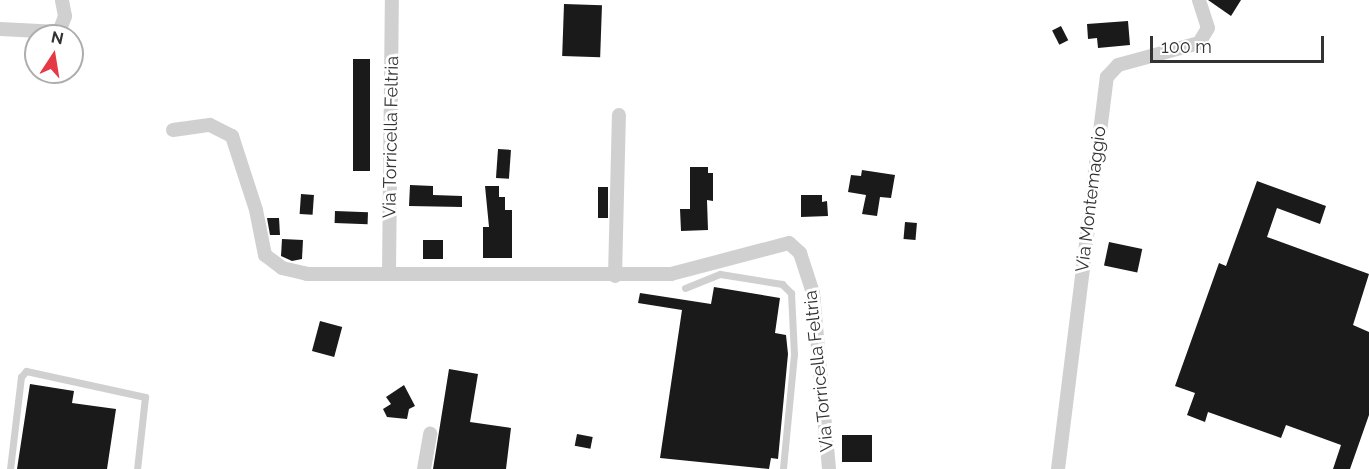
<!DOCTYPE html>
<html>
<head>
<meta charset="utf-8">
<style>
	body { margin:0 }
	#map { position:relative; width:1369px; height:469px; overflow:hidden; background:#fff; font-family:Raleway,sans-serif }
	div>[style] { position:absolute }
	.building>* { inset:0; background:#1a1a1a; transform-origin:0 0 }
	.lane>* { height:7px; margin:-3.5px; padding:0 3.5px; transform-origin:3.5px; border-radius:3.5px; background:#d0d0d0 }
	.street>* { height:14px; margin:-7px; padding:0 7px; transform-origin:7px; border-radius:7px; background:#d0d0d0 }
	span { translate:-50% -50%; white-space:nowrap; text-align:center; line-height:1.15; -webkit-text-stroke:6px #fff; paint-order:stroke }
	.street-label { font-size:18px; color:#333 }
	.north { position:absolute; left:24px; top:24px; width:60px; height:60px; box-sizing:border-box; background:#fff; border:2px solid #adadad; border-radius:50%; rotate:12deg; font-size:16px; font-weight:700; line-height:24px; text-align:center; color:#333 }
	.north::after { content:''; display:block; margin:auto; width:21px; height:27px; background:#e63946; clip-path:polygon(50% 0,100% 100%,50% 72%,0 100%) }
	.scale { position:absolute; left:1150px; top:36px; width:174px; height:27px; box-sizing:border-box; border:3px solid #333; border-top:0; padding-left:8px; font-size:18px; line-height:21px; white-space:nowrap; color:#333; -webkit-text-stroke:4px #fff; paint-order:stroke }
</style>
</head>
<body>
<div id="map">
	<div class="building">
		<i style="clip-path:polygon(1208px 0,1241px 0,1231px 16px)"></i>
		<i style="left:564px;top:4px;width:38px;height:52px;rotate:2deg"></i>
		<i style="clip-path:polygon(1128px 21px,1130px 45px,1098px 48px,1097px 38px,1088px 39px,1087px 24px)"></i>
		<i style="left:1061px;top:26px;width:16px;height:10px;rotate:63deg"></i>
		<i style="left:353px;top:59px;width:17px;height:112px"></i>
		<i style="left:498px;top:149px;width:13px;height:29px;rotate:4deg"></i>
		<i style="clip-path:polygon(690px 167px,708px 167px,708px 173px,713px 173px,713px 201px,707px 200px,708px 230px,681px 231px,680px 209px,690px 209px)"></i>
		<i style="clip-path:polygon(862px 170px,895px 175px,891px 198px,880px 197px,877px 216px,862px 214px,866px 195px,848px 192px,851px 175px,861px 176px)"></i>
		<i style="clip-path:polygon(1257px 181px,1326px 206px,1320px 224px,1277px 208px,1267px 237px,1369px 274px,1353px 325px,1369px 332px,1369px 415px,1350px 469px,1333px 469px,1341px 445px,1286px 425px,1281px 438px,1208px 412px,1205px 422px,1187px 415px,1195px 393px,1175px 386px,1219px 263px,1226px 266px)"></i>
		<i style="clip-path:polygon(410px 185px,433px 186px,433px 195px,462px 196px,462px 207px,409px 206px)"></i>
		<i style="clip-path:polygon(485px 186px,499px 186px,499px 197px,505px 197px,505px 210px,512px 210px,512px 258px,483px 258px,483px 227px,489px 227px)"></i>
		<i style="left:598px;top:187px;width:10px;height:31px"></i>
		<i style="left:301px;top:194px;width:13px;height:20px;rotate:4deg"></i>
		<i style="clip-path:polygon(801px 195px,822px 195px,822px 202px,827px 201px,828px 216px,801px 217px)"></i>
		<i style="left:335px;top:211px;width:33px;height:12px;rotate:2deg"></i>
		<i style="clip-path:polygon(267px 218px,279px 218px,280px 235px,270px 235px)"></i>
		<i style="left:905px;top:222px;width:12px;height:17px;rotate:5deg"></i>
		<i style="clip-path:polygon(282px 239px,303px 240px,302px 259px,292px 261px,281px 256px)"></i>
		<i style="left:423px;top:240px;width:20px;height:19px"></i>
		<i style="left:1109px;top:242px;width:34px;height:24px;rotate:12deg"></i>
		<i style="clip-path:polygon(714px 287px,780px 298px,775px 333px,786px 335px,788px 354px,778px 459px,771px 458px,769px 469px,660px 458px,682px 310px,638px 303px,640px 293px,711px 304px)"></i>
		<i style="left:320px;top:321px;width:23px;height:31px;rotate:15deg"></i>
		<i style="clip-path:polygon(449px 369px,478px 374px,470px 422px,511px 428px,506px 469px,433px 469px)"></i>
		<i style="clip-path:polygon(30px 384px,74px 391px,72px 403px,116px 409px,107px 469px,17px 469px)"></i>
		<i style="clip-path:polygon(404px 385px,415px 406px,409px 409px,407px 419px,387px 417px,383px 409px,391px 404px,386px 397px)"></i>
		<i style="left:577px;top:434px;width:16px;height:12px;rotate:11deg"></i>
		<i style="left:842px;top:435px;width:30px;height:27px"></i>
	</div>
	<div class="lane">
		<i style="left:685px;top:288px;width:38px;rotate:-22deg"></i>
		<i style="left:720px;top:274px;width:63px;rotate:9.2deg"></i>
		<i style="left:782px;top:284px;width:13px;rotate:45deg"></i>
		<i style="left:791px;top:293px;width:61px;rotate:87.2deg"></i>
		<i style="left:794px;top:354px;width:116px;rotate:95.5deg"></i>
		<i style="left:10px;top:469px;width:93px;rotate:-83.2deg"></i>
		<i style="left:21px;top:377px;width:8px;rotate:-50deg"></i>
		<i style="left:26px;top:371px;width:122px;rotate:12.3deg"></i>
		<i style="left:145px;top:397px;width:72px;rotate:96.3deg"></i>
	</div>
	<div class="street">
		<i style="left:0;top:29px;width:59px;rotate:2.9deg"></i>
		<i style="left:59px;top:32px;width:17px;rotate:-69deg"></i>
		<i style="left:65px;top:16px;width:16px;rotate:-101deg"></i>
		<i style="left:173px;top:130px;width:37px;rotate:-8deg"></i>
		<i style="left:210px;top:125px;width:25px;rotate:27deg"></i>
		<i style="left:232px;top:136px;width:78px;rotate:72deg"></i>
		<i style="left:256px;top:210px;width:46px;rotate:78.7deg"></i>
		<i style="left:265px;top:255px;width:21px;rotate:37deg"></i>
		<i style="left:282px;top:268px;width:26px;rotate:13deg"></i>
		<i style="left:307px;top:274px;width:364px"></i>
		<i style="left:671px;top:274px;width:122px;rotate:-14.7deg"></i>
		<i style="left:789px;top:243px;width:15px;rotate:42deg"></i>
		<i style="left:800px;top:253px;width:42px;rotate:72deg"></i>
		<i style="left:813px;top:293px;width:177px;rotate:84.8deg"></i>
		<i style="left:389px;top:273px;width:273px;rotate:-89.4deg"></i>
		<i style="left:615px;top:276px;width:161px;rotate:-88.6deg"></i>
		<i style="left:424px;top:469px;width:36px;rotate:-80deg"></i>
		<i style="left:1058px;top:469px;width:395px;rotate:-82.9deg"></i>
		<i style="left:1107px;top:77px;width:16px;rotate:-47deg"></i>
		<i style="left:1118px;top:65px;width:84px;rotate:-15.2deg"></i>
		<i style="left:1199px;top:43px;width:17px;rotate:-59deg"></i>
		<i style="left:1208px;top:28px;width:29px;rotate:-108deg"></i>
	</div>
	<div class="street-label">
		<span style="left:391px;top:137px;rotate:-89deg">Via Torricella Feltria</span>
		<span style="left:1091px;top:199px;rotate:-83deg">Via Montemaggio</span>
		<span style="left:819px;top:371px;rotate:-96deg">Via Torricella Feltria</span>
	</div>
	<div class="north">N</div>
	<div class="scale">100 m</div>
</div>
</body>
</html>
